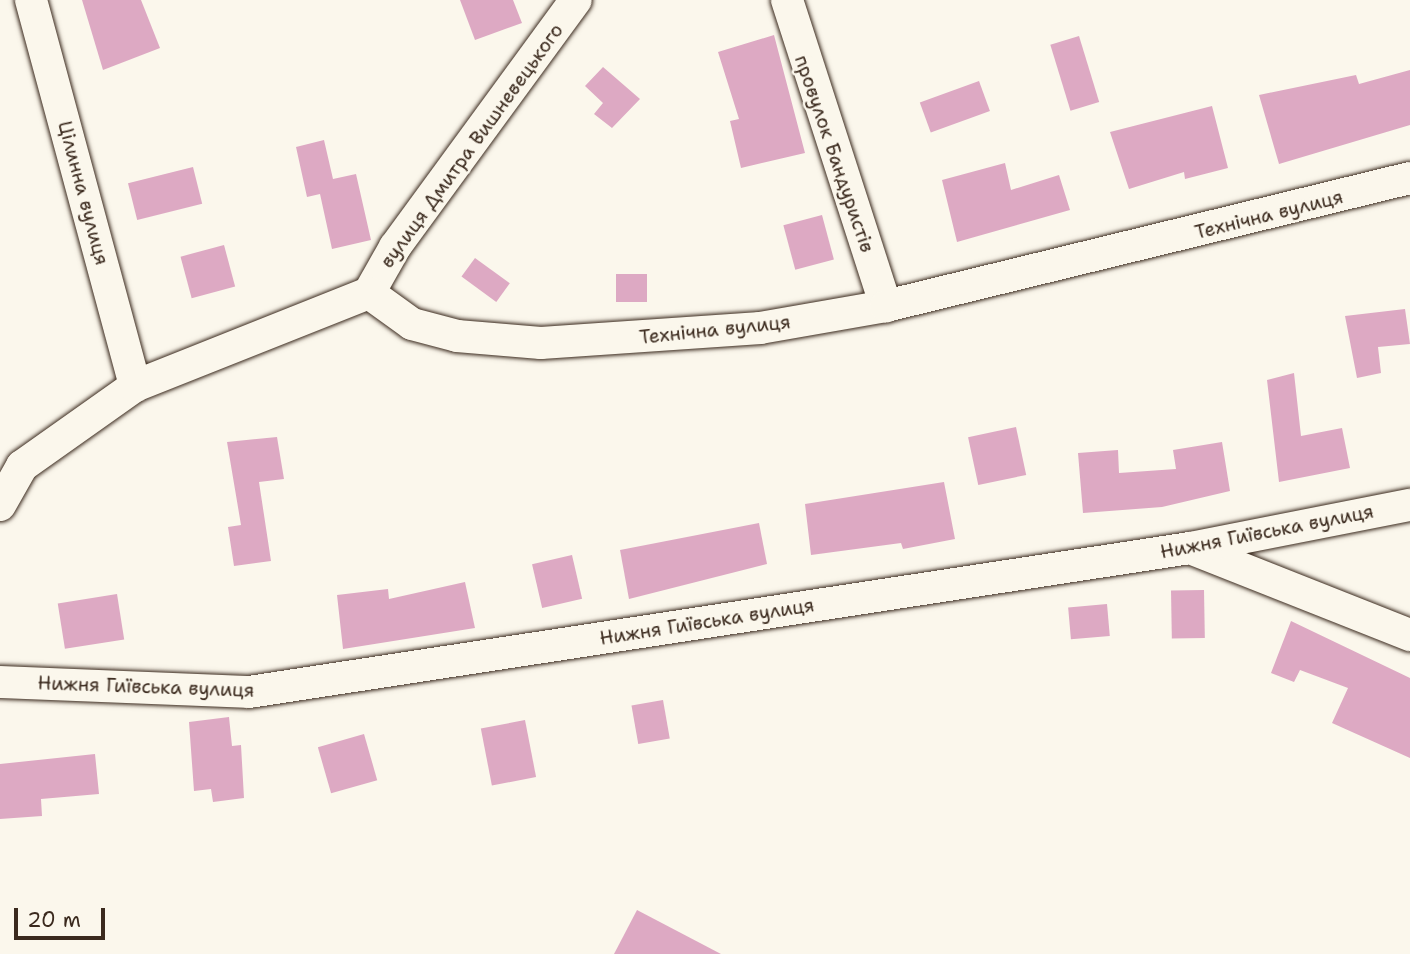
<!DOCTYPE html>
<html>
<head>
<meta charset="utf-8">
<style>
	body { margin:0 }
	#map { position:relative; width:1410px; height:954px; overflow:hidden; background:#fbf7ec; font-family:"Shantell Sans",sans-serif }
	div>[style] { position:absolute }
	.building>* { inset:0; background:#dda9c3; transform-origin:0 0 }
	.roads { filter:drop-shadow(0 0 2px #3b2a1e) drop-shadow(0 0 2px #3b2a1e) }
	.street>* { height:32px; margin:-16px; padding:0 16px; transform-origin:16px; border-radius:16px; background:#fbf7ec }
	span { translate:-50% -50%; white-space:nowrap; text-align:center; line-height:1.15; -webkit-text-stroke:5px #fbf7ec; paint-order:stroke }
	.street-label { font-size:19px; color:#3b2a1e }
	.scale { position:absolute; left:14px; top:908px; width:91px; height:32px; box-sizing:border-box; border:4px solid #3b2a1e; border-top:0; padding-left:9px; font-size:21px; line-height:24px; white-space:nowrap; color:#3b2a1e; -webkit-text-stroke:5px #fbf7ec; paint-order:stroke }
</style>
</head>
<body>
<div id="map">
	<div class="building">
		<i style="clip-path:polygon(82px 0,141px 0,160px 48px,103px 70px)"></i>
		<i style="clip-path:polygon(460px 0,513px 0,522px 23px,475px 40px)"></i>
		<i style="clip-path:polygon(774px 35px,805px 153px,741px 168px,730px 121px,739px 119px,718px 52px)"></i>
		<i style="left:1079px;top:36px;width:69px;height:30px;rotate:73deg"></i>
		<i style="clip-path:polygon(603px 67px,640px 99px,612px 128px,594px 114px,603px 103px,585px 86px)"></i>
		<i style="clip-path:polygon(1410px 70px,1410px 125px,1279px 164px,1259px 95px,1356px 75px,1359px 84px)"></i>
		<i style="left:979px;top:81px;width:32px;height:63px;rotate:70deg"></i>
		<i style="clip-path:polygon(1212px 106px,1228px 168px,1185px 179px,1184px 172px,1129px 189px,1110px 132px)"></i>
		<i style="clip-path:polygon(324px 140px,333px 179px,356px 174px,371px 240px,332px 249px,320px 194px,307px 197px,296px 147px)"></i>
		<i style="clip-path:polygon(1005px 163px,1011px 190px,1059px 175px,1070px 210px,957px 242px,942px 180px)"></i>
		<i style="left:193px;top:167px;width:38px;height:67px;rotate:76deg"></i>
		<i style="left:822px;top:215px;width:46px;height:40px;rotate:75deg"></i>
		<i style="left:224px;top:245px;width:43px;height:45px;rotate:75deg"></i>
		<i style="left:475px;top:258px;width:43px;height:23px;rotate:36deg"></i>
		<i style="left:616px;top:274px;width:31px;height:28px"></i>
		<i style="clip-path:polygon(1405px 309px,1410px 344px,1378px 347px,1381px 373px,1357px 378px,1345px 316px)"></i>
		<i style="clip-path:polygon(1294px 373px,1301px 436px,1342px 428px,1350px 468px,1279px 482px,1267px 380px)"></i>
		<i style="left:1016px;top:427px;width:49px;height:49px;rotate:78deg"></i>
		<i style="clip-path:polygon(277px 437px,284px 479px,259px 482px,271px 561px,234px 566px,228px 527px,241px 525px,227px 442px)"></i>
		<i style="clip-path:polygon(1222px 442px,1230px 491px,1162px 507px,1083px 513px,1078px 453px,1118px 450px,1119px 473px,1176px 469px,1173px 450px)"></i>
		<i style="clip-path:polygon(944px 482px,955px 539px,903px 549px,901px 543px,811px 555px,805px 504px)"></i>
		<i style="clip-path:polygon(759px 523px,767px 564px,629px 599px,620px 550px)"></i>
		<i style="left:572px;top:555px;width:45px;height:41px;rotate:77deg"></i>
		<i style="clip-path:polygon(465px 582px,475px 628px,343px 649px,337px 595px,388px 589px,389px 599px)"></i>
		<i style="left:1204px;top:590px;width:48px;height:33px;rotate:89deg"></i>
		<i style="left:117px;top:594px;width:46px;height:60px;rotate:81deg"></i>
		<i style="left:1107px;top:604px;width:32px;height:39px;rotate:85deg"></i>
		<i style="clip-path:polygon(1291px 621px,1410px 678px,1410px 758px,1332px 723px,1348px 688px,1300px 670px,1294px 682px,1271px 673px)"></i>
		<i style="left:663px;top:700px;width:39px;height:32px;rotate:80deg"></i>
		<i style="clip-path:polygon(229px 717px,232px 746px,241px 745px,244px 798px,213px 802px,211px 789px,194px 791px,189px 722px)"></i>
		<i style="left:525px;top:720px;width:58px;height:45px;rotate:79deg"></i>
		<i style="left:364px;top:734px;width:48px;height:48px;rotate:74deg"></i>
		<i style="clip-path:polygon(95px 754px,99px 794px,41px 799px,42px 816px,0 819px,0 764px)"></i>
		<i style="clip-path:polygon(637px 910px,721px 954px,614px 954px)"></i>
	</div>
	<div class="roads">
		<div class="street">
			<i style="left:31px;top:0;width:400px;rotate:74.9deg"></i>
			<i style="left:787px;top:0;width:322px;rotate:72.1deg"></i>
			<i style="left:369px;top:293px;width:53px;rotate:-60.5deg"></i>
			<i style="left:395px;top:247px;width:306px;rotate:-53.8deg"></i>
			<i style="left:0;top:505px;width:45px;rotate:-60.6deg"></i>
			<i style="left:22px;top:466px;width:138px;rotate:-35.3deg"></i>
			<i style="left:135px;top:386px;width:252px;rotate:-21.7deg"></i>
			<i style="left:369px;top:293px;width:53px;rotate:35.8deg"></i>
			<i style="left:412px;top:324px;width:47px;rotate:14.9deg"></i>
			<i style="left:457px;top:336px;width:84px;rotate:4.8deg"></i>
			<i style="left:541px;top:343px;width:220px;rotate:-3.9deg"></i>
			<i style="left:760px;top:328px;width:128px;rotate:-9.9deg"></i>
			<i style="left:886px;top:306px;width:539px;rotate:-13.73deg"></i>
			<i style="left:1190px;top:548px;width:237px;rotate:21.6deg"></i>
			<i style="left:0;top:682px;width:249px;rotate:2.3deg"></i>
			<i style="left:249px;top:692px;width:952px;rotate:-8.7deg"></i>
			<i style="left:1190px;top:548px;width:224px;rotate:-11.1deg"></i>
		</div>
	</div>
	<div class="street-label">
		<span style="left:472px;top:146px;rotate:-54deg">вулиця Дмитра Вишневецького</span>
		<span style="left:834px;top:154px;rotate:71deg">провулок Бандуристів</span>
		<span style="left:83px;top:193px;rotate:75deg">Цілинна вулиця</span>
		<span style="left:1269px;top:215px;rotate:-14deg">Технічна вулиця</span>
		<span style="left:715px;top:330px;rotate:-6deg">Технічна вулиця</span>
		<span style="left:1267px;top:532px;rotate:-11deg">Нижня Гиївська вулиця</span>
		<span style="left:707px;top:622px;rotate:-9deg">Нижня Гиївська вулиця</span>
		<span style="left:146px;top:687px;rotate:2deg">Нижня Гиївська вулиця</span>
	</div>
	<div class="scale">20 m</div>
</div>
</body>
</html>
